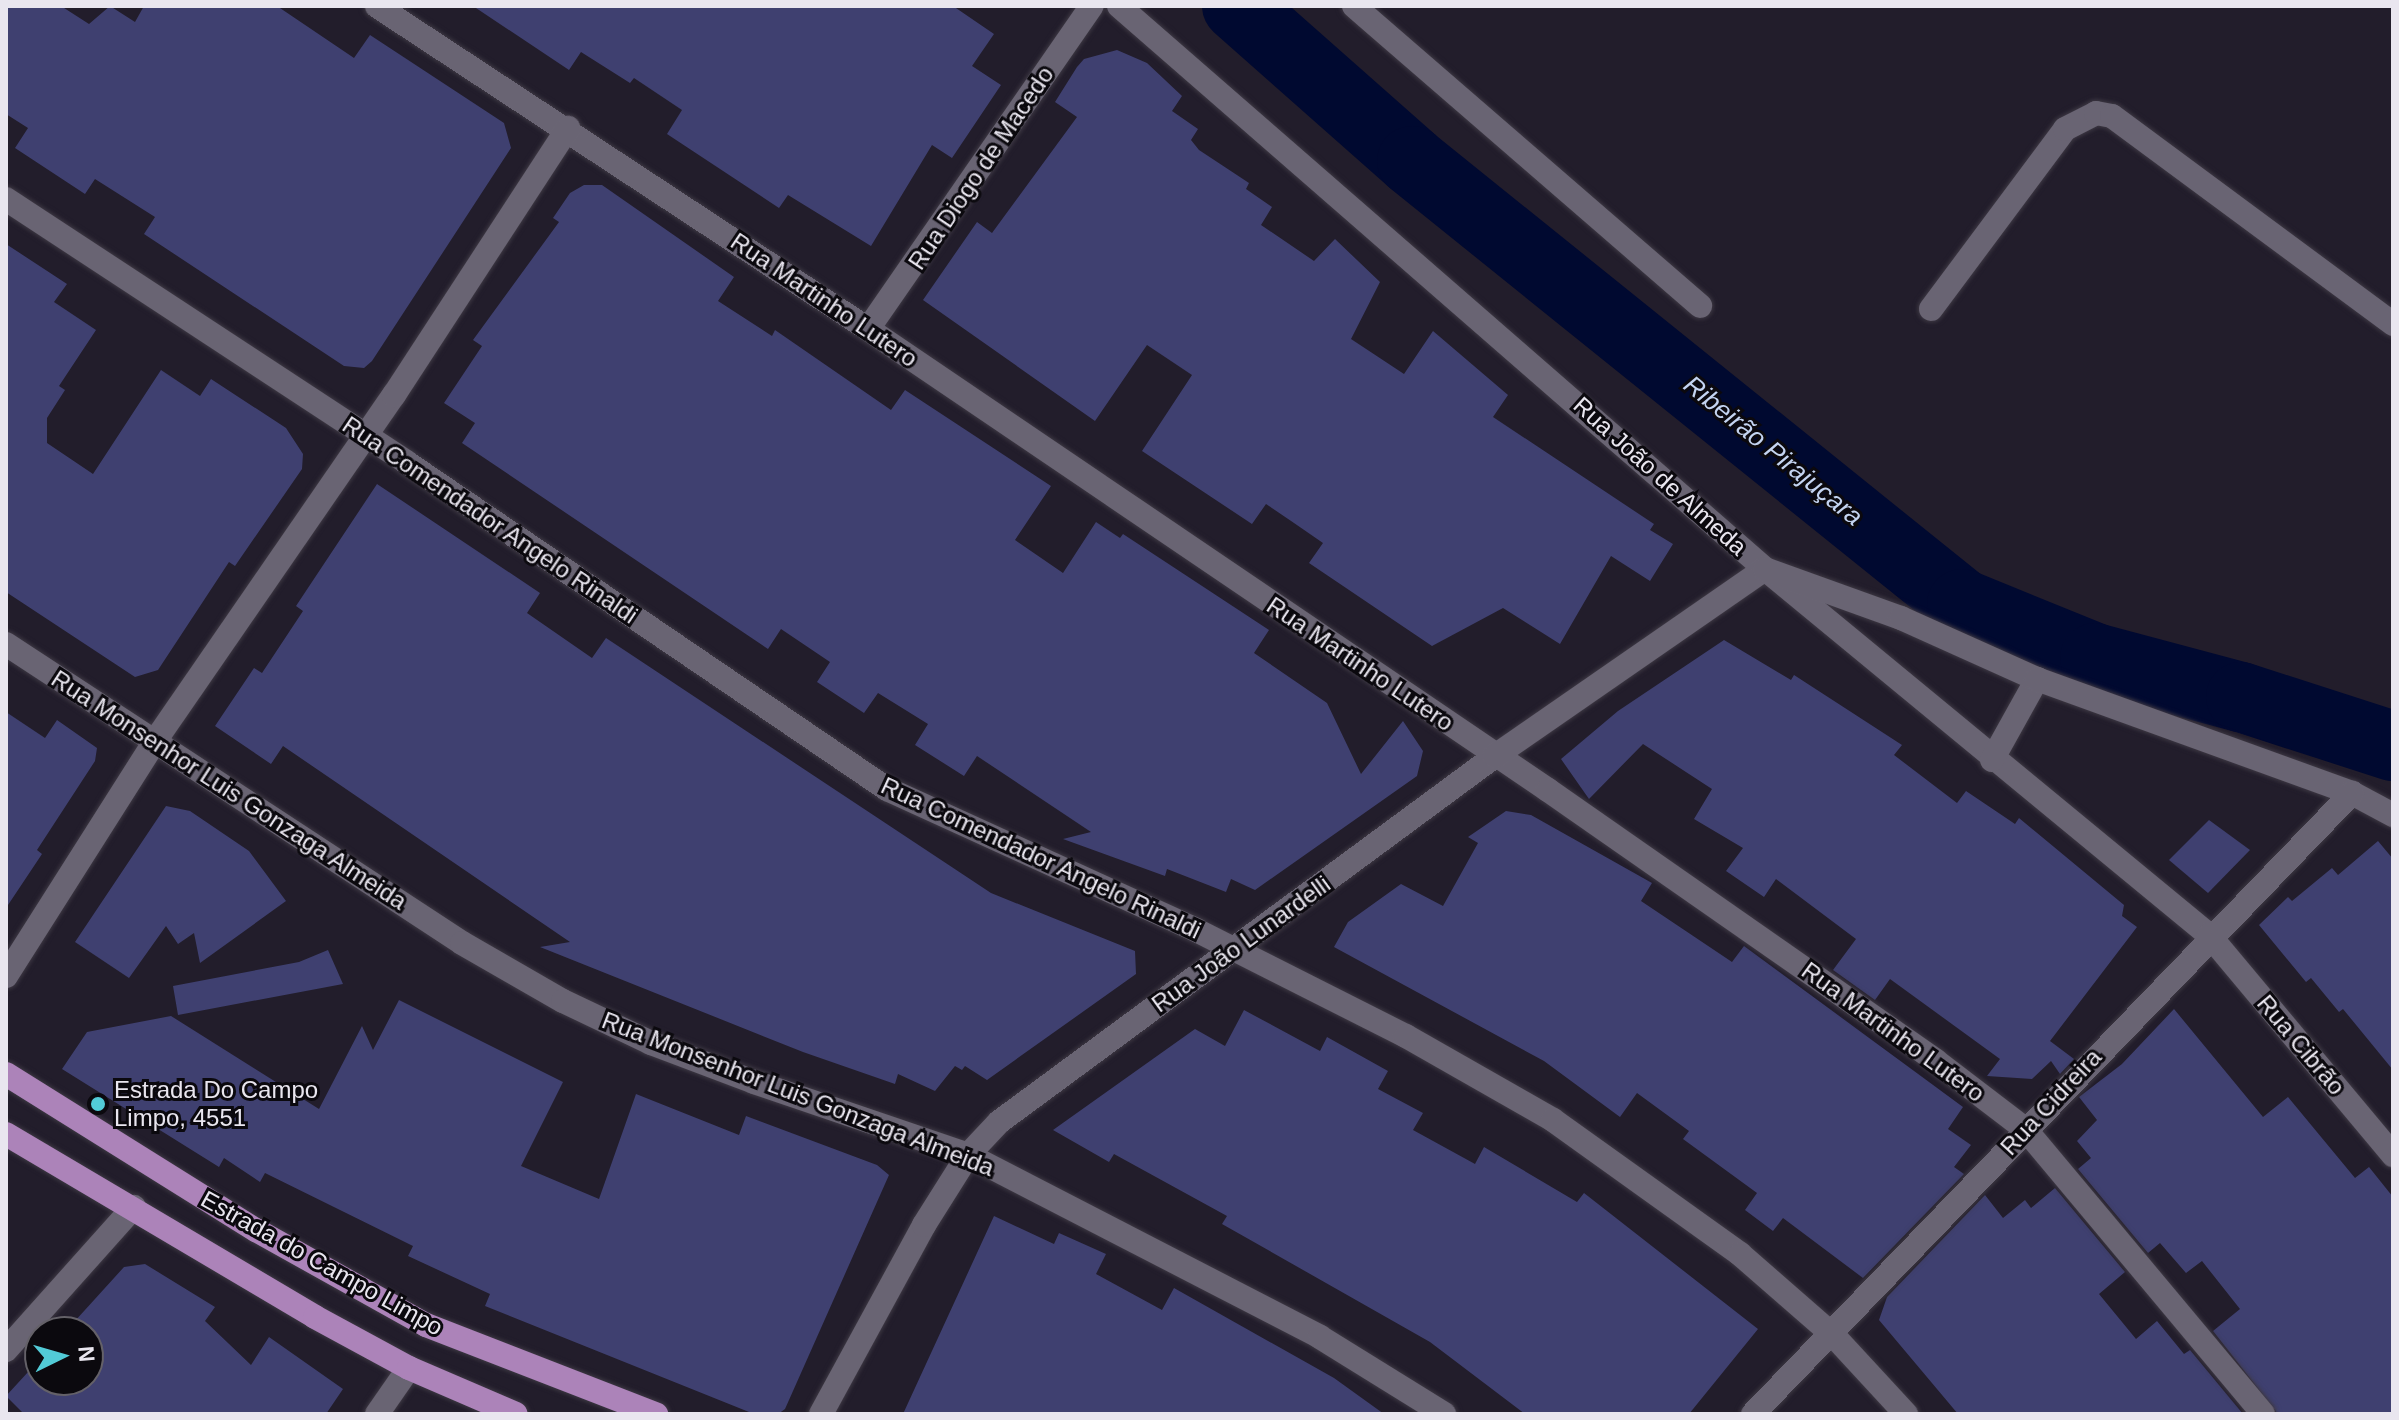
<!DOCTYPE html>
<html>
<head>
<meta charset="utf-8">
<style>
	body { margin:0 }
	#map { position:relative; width:2399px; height:1420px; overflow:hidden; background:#221d2b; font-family:Helvetica,sans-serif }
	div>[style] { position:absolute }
	.river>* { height:70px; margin:-35px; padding:0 35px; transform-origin:35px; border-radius:35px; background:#000930 }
	.building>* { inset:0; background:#3f4070 }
	.roads { filter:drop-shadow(0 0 2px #3d3843) drop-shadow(0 0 2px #3d3843) }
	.minor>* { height:24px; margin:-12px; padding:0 12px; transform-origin:12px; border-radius:12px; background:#696473 }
	.major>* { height:24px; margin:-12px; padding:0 12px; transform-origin:12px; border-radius:12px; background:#ac83b9 }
	.dots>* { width:22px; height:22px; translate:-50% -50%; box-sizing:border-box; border:4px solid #0b090e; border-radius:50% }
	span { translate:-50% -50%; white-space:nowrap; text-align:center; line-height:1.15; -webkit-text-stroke:6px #0b090e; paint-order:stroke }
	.street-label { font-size:24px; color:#e9e6ef }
	.poi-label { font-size:24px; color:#e9e6ef }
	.left { translate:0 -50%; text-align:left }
	.water-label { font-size:26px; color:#c4d4f1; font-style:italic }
	.frame { position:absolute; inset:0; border:8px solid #e9e6ef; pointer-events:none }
	.north { position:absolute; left:24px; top:1316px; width:80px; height:80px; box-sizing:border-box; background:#0b090e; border:2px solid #646168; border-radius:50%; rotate:85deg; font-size:22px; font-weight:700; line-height:32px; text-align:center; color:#e9e6ef }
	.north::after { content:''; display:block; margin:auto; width:28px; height:36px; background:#52cbd7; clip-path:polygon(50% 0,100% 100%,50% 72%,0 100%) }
</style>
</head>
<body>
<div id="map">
	<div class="river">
		<i style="left:1237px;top:6px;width:234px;rotate:41.5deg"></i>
		<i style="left:1412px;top:161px;width:706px;rotate:38.85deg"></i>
		<i style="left:1962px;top:604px;width:144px;rotate:22.1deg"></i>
		<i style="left:2095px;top:658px;width:151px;rotate:15deg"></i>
		<i style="left:2241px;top:697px;width:160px;rotate:17.9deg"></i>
	</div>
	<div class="building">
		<i style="clip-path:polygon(6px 6px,61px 6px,89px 24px,110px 6px,135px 22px,144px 6px,277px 6px,354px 58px,370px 35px,504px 123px,511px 148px,372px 361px,364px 368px,344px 366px,144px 234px,155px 217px,95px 179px,85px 194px,15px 148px,28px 128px,6px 114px)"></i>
		<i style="clip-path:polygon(473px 6px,953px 6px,994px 34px,972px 66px,1001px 85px,952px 158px,932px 145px,871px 246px,788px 195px,779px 208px,667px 134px,682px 110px,634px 78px,630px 83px,581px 52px,569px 70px)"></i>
		<i style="clip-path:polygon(1117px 50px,1147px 63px,1182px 96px,1172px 111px,1198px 129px,1191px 140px,1199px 150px,1249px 183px,1246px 189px,1272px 207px,1261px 225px,1314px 261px,1335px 239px,1380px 282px,1351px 339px,1404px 374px,1433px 331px,1508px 395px,1493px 417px,1654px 524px,1650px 530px,1673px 544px,1650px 581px,1611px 556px,1560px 644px,1503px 608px,1432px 646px,1309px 563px,1323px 543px,1294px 523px,1266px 504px,1252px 524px,1142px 451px,1192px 375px,1147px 345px,1095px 421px,923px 300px,977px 222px,992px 233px,1077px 117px,1055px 102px,1077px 67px,1084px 59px)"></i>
		<i style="clip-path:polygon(584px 185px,602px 185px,734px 277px,718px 301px,772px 336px,775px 330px,891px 410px,905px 390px,1051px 486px,1015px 540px,1063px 573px,1096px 522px,1120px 538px,1123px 534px,1269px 630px,1254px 653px,1327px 703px,1361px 774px,1403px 721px,1423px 751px,1417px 776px,1255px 890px,1231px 879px,1226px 892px,1167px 869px,1165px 876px,1063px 839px,1091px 832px,977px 756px,964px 776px,915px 745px,928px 724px,878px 693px,864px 713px,817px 682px,830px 662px,781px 629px,768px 649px,462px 443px,475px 423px,444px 403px,482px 346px,473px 340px,559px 222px,553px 218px,570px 193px)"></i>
		<i style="clip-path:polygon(6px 244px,67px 284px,54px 302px,96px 330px,59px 386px,65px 390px,47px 418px,47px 443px,93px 474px,161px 370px,200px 396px,211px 379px,286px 428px,303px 454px,302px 469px,235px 566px,229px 562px,158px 670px,135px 677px,6px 592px)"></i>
		<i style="clip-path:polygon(377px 484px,540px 593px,527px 613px,592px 658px,606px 638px,991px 893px,1135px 951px,1136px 974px,987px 1080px,965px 1066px,962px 1070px,955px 1066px,935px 1091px,898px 1074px,895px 1084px,803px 1052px,540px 947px,570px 942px,283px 746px,271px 764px,215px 726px,254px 668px,262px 673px,303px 611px,296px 606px)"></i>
		<i style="clip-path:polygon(1724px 640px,1791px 680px,1794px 675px,1902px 745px,1894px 755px,1957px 803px,1966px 791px,2015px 824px,2019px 818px,2124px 905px,2122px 916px,2137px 927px,2050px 1041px,2074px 1059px,2060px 1074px,2051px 1061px,2032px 1079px,1987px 1076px,2000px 1059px,1890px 979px,1875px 1000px,1833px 970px,1856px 939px,1776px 879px,1764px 897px,1726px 871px,1743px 848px,1694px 819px,1712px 789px,1643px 744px,1589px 799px,1561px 759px,1618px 711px)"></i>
		<i style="clip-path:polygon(6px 712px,45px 738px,57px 720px,97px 748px,95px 761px,37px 850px,42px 854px,6px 908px)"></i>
		<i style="clip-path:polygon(166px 806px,190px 811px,249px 851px,286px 901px,200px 963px,194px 933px,178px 944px,166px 926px,129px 978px,75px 942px)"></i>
		<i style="clip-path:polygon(1506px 811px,1531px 815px,1652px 883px,1641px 901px,1732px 962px,1744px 946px,1963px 1107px,1948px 1129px,1971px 1145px,1954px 1167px,1964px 1174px,1863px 1278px,1783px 1218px,1773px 1231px,1745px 1210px,1757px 1193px,1683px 1139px,1689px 1131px,1637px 1093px,1620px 1117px,1544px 1061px,1334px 947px,1348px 922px,1401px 884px,1443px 906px,1478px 843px,1468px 837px)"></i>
		<i style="clip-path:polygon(2209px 820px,2250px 850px,2208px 893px,2169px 860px)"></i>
		<i style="clip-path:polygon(2378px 841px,2393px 859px,2393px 1070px,2343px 1009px,2339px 1012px,2311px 978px,2306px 982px,2259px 925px,2288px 897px,2292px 901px,2332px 868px,2338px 875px)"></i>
		<i style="clip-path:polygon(328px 950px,343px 984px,178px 1015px,173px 986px,299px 962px)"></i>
		<i style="clip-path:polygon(399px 1000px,563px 1082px,521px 1166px,599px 1199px,636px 1094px,739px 1135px,746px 1116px,877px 1165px,889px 1175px,785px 1409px,778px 1414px,754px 1414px,485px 1306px,490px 1294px,408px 1256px,413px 1246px,265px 1173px,260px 1182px,224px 1158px,219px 1167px,62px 1069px,87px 1032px,171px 1016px,319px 1109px,362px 1026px,373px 1050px)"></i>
		<i style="clip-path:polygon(2174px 1009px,2263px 1117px,2288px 1097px,2355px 1178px,2369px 1167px,2393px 1197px,2393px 1414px,2278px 1414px,2213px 1331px,2240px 1309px,2202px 1261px,2186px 1273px,2160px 1243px,2148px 1253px,2078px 1169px,2091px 1158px,2077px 1141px,2097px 1120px,2079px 1097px,2122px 1064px)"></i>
		<i style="clip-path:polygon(1244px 1010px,1320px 1051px,1327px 1037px,1388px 1071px,1378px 1089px,1423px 1113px,1413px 1130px,1475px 1164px,1484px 1147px,1577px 1202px,1584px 1193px,1758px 1329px,1689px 1414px,1525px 1414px,1430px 1342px,1222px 1224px,1227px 1216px,1114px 1154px,1109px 1162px,1053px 1130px,1195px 1029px,1225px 1046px)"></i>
		<i style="clip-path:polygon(2055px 1188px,2125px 1272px,2099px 1294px,2136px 1339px,2157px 1321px,2184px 1354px,2190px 1350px,2243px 1414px,1958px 1414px,1879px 1320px,1887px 1297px,1985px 1195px,2003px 1218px,2025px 1200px,2031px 1208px)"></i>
		<i style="clip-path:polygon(994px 1216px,1054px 1244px,1059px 1233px,1106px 1254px,1096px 1274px,1162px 1310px,1174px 1288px,1334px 1378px,1384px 1414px,903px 1414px)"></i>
		<i style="clip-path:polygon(145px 1264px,215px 1307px,205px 1321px,251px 1365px,269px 1337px,343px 1389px,326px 1414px,24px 1414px,6px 1396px,40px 1359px,40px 1380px,88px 1380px,88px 1332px,65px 1332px,124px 1267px)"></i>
	</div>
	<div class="roads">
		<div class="minor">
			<i style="left:377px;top:6px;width:588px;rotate:33.34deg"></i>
			<i style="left:868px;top:329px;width:822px;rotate:34.13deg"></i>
			<i style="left:1548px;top:790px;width:473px;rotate:34.9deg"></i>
			<i style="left:1936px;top:1061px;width:112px;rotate:37.4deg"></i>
			<i style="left:2025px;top:1129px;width:371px;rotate:50.1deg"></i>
			<i style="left:1119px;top:6px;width:857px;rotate:41.07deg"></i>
			<i style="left:1765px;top:569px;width:575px;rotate:39.5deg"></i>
			<i style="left:2209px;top:935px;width:287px;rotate:50.1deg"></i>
			<i style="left:1354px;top:6px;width:458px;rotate:40.9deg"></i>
			<i style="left:6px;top:199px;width:479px;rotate:33.3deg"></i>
			<i style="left:406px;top:462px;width:582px;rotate:34.21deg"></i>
			<i style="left:887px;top:789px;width:340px;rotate:24.5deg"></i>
			<i style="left:1196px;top:930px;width:235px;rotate:26.8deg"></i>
			<i style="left:1406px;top:1036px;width:169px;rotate:29.7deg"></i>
			<i style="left:1553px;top:1120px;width:230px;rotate:35.6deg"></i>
			<i style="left:1740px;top:1254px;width:123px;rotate:41.1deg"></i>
			<i style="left:1833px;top:1335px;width:108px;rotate:47.3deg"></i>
			<i style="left:1931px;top:309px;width:224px;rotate:-53.3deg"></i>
			<i style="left:2065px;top:129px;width:35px;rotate:-27deg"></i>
			<i style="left:2096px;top:113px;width:16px;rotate:11deg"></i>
			<i style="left:2112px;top:116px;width:350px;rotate:36.5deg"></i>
			<i style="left:868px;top:329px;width:393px;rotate:-55.3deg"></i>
			<i style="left:6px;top:644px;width:545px;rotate:33.25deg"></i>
			<i style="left:462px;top:943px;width:116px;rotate:29.9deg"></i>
			<i style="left:563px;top:1001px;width:98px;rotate:25.5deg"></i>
			<i style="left:651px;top:1043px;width:110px;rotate:20.7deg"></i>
			<i style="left:754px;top:1082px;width:226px;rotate:18.8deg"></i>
			<i style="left:968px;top:1155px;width:396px;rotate:27.3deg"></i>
			<i style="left:1320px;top:1337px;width:146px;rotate:31.8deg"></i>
			<i style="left:1992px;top:760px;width:93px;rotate:-60.9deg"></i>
			<i style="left:6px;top:976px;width:278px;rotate:-57.6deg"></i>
			<i style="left:155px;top:741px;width:421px;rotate:-55.4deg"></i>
			<i style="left:394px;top:395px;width:319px;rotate:-56.9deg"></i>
			<i style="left:6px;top:1350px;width:192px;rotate:-48.2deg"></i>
			<i style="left:377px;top:1414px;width:56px;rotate:-55.2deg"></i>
			<i style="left:821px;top:1414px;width:215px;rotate:-61.4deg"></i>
			<i style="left:924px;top:1225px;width:83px;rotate:-57.8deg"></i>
			<i style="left:968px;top:1155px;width:45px;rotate:-46.8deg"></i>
			<i style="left:999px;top:1122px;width:616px;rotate:-36.42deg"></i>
			<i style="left:1495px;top:756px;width:328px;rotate:-34.7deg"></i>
			<i style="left:1765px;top:569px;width:145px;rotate:19.8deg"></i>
			<i style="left:1901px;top:618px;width:149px;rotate:24.2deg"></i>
			<i style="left:2037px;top:679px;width:335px;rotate:19.9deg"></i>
			<i style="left:2352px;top:793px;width:47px;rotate:28.2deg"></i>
			<i style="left:1753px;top:1414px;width:863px;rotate:-46.03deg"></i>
		</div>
		<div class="major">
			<i style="left:6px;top:1074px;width:295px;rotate:32deg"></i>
			<i style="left:256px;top:1230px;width:195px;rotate:29.2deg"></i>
			<i style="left:426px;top:1325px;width:247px;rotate:21.2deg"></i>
			<i style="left:6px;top:1134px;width:359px;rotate:30.6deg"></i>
			<i style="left:315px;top:1317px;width:107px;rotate:28.5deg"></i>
			<i style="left:409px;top:1368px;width:116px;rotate:23.3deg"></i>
		</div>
	</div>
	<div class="dots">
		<i style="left:98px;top:1104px;background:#52cbd7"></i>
	</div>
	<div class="street-label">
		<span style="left:981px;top:168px;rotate:-56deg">Rua Diogo de Macedo</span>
		<span style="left:824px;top:300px;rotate:34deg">Rua Martinho Lutero</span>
		<span style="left:1660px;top:476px;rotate:42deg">Rua João de Almeda</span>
		<span style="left:490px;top:520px;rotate:34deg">Rua Comendador Angelo Rinaldi</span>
		<span style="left:1360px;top:664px;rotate:34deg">Rua Martinho Lutero</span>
		<span style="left:229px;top:790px;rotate:33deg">Rua Monsenhor Luis Gonzaga Almeida</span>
		<span style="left:1041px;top:858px;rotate:25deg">Rua Comendador Angelo Rinaldi</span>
		<span style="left:1241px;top:944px;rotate:-36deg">Rua João Lunardelli</span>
		<span style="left:1893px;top:1032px;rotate:36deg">Rua Martinho Lutero</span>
		<span style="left:2301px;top:1045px;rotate:50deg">Rua Cibrão</span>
		<span style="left:798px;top:1094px;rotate:21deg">Rua Monsenhor Luis Gonzaga Almeida</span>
		<span style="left:2051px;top:1102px;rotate:-47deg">Rua Cidreira</span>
		<span style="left:322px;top:1263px;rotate:29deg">Estrada do Campo Limpo</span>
	</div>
	<div class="poi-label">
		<span class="left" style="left:114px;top:1104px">Estrada Do Campo<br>Limpo, 4551</span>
	</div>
	<div class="water-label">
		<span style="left:1773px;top:451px;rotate:39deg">Ribeirão Pirajuçara</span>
	</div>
	<div class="frame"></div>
	<div class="north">N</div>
</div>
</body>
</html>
